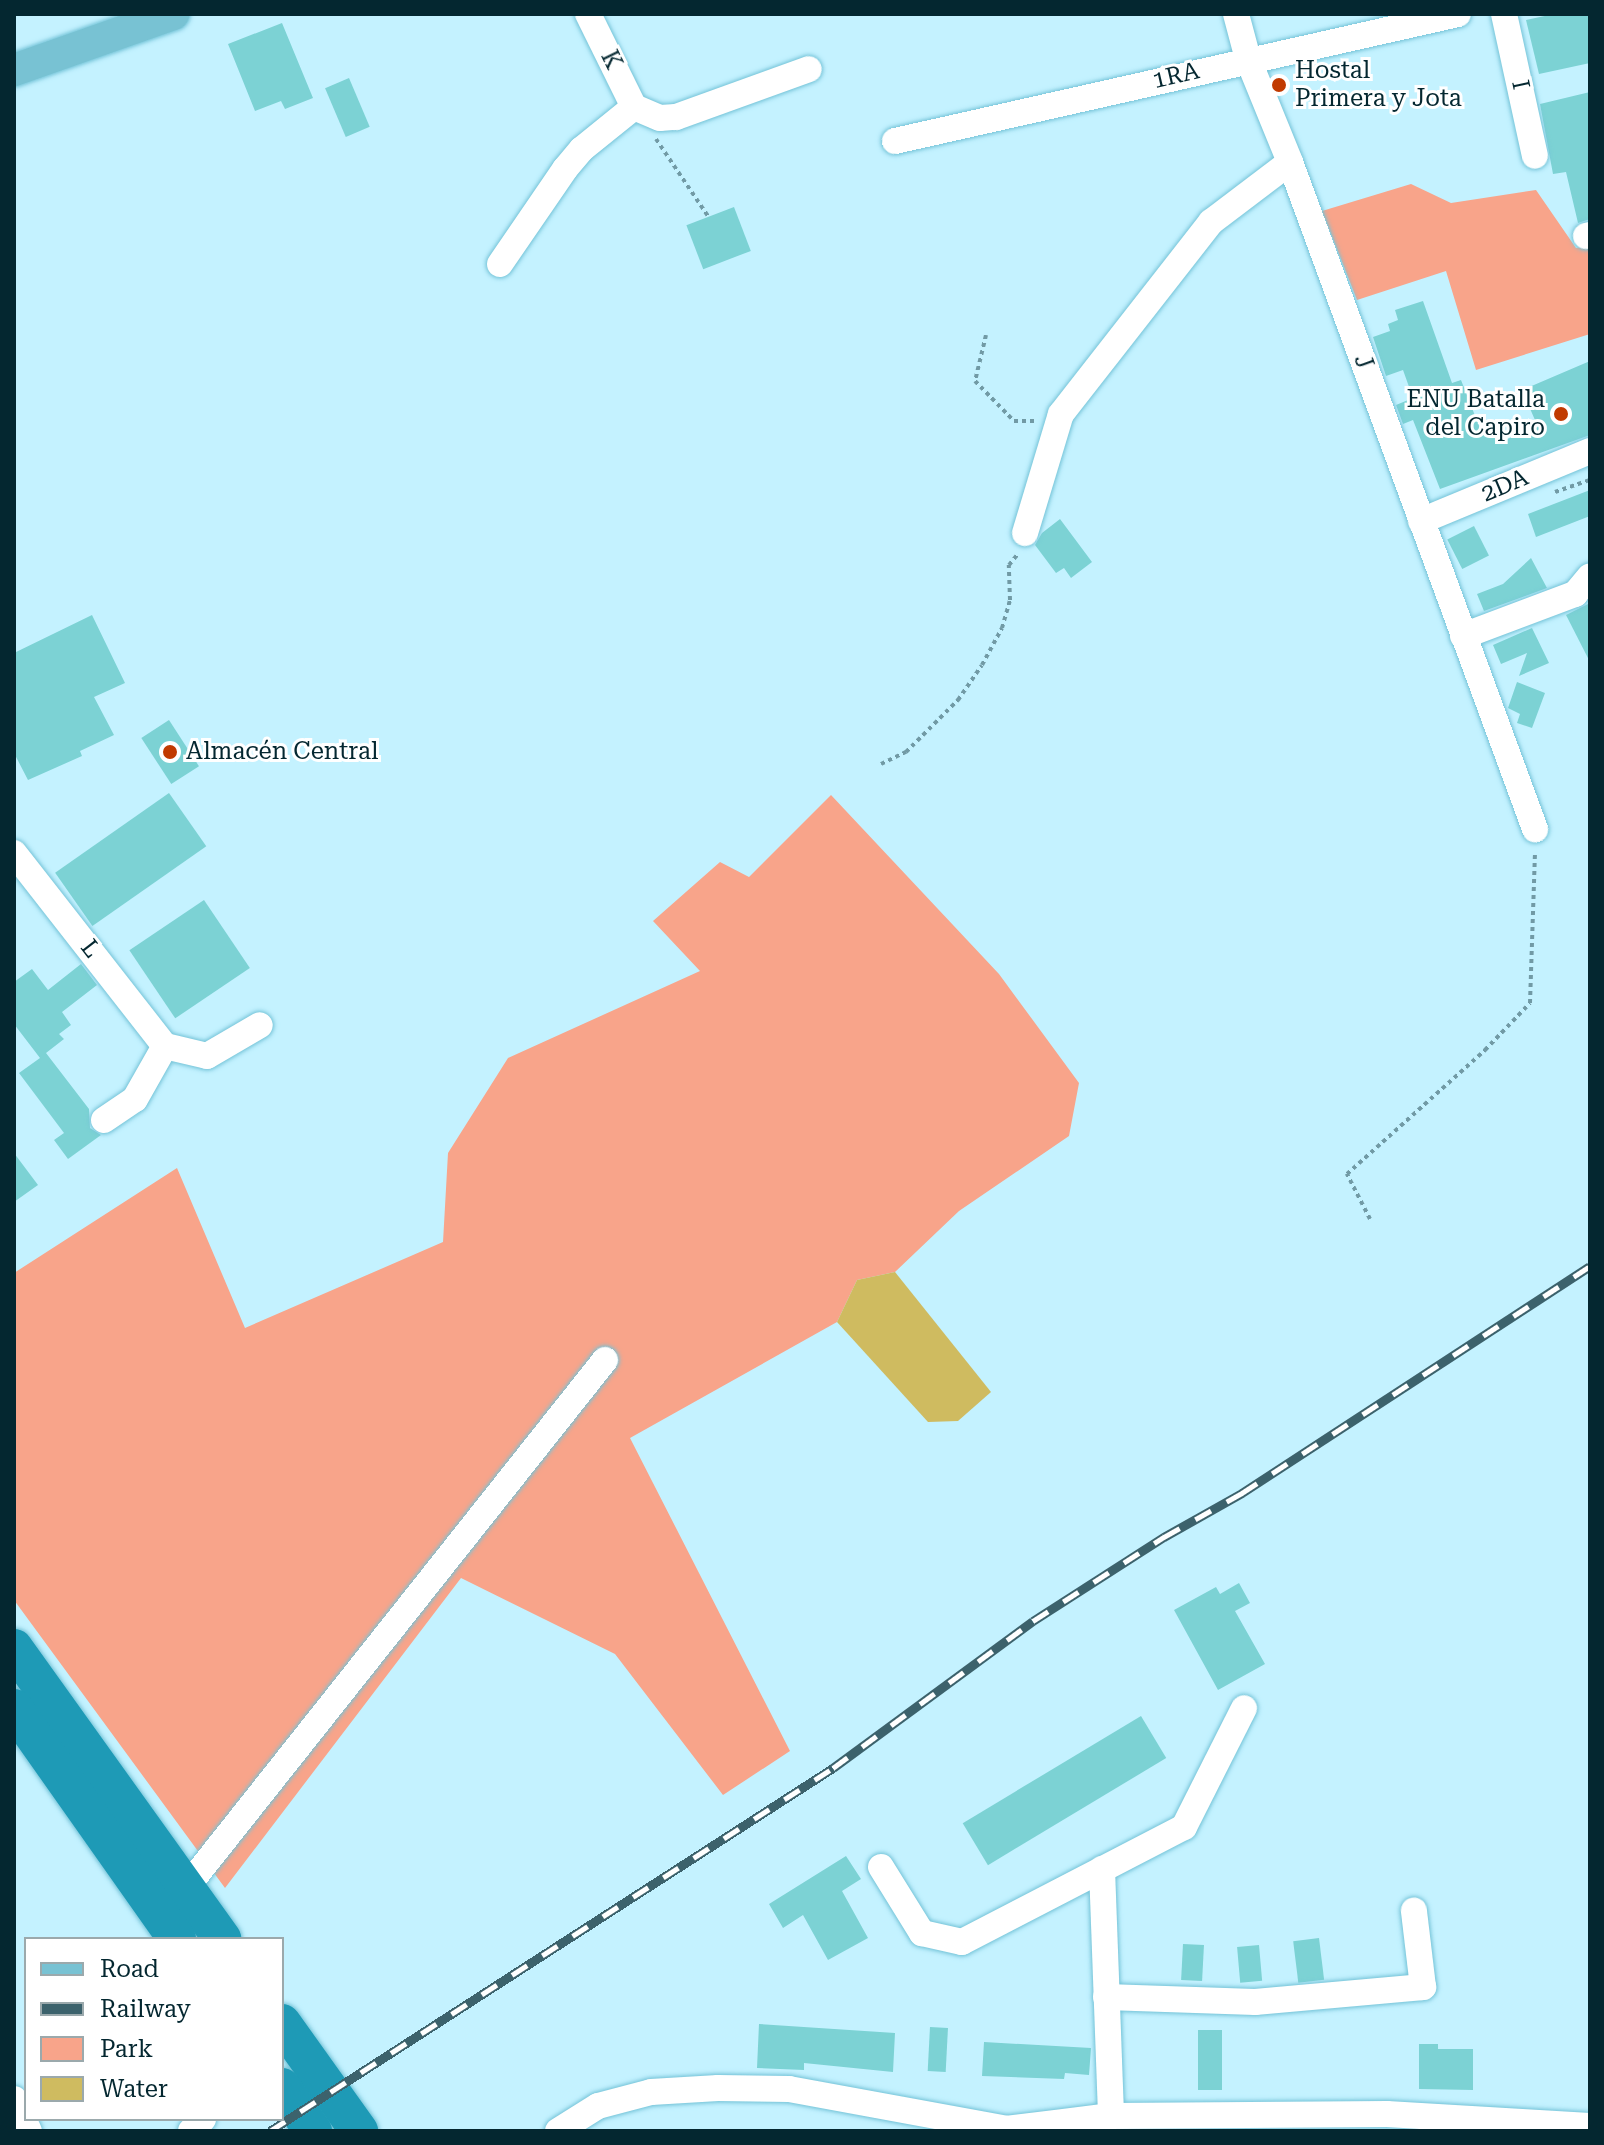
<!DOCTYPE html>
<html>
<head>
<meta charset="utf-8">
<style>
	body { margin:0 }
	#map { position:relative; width:1604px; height:2145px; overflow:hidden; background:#c4f2ff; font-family:"Roboto Serif",serif }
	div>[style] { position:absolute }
	.green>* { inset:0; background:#f8a48a }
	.water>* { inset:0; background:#cfbb60 }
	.building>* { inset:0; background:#7cd2d4; transform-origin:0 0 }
	.path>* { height:4px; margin-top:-2px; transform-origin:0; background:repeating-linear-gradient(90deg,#719aa5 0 4px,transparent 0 8px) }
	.roads { filter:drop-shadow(0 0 2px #74c3d8) drop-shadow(0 0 2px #74c3d8) }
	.minor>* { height:26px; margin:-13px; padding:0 13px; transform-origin:13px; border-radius:13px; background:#fff }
	.major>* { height:32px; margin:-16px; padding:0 16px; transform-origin:16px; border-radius:16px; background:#78c2d3 }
	.highway>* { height:38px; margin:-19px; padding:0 19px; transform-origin:19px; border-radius:19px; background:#1e9ab6 }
	.rail>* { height:9px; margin-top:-4.5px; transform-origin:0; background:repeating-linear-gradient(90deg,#fff 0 18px,#3c626c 0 36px); box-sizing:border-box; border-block:2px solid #3c626c }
	.dots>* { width:22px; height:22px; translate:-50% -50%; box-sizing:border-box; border:4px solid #fff; border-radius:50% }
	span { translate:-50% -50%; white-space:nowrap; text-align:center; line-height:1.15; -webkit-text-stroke:6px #fff; paint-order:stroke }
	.street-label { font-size:24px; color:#042730 }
	.poi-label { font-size:24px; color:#042730 }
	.left { translate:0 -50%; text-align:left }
	.right { translate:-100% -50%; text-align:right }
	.frame { position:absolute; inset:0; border:16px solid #042730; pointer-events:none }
	.legend { position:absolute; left:24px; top:1937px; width:260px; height:184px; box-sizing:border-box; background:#fff; border:2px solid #9ba9ac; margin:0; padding:10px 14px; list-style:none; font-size:24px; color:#042730 }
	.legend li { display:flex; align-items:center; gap:16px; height:40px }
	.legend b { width:40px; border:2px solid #9ba9ac }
</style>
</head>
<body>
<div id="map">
	<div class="green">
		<i style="clip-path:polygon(1411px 184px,1451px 203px,1536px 190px,1576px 248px,1590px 246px,1590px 334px,1476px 370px,1446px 271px,1357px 300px,1322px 211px)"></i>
		<i style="clip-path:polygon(831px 795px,999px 974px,1079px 1083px,1069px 1136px,959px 1211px,895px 1272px,857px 1280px,837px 1322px,630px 1438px,790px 1751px,723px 1795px,615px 1654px,461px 1578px,225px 1888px,14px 1600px,14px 1273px,177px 1168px,245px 1328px,443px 1242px,448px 1153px,508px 1058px,700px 971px,653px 921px,720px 862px,749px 877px)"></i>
	</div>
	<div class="water">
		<i style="clip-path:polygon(895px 1272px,991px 1392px,958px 1421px,928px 1422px,837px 1322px,857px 1280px)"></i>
	</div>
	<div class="building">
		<i style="clip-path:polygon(1554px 14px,1590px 14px,1590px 63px,1539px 74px,1526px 20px)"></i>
		<i style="clip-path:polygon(282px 23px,313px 98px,285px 109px,281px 101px,255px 111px,228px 44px)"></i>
		<i style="left:349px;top:78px;width:53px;height:26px;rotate:67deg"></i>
		<i style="clip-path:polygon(1590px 92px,1590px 219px,1578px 223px,1566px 172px,1553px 174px,1540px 104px)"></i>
		<i style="left:734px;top:207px;width:47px;height:51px;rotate:69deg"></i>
		<i style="clip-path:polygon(1423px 301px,1452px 383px,1461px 380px,1481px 431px,1491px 427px,1497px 443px,1538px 427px,1522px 390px,1590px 361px,1590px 435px,1440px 489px,1413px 420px,1403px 424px,1396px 405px,1413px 398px,1403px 370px,1386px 376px,1373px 337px,1390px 331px,1388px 324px,1398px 320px,1395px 310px)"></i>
		<i style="clip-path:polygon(1590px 490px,1590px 516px,1536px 537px,1528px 514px)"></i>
		<i style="clip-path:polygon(1060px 519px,1092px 562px,1071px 578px,1064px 568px,1056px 573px,1035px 545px,1042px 533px)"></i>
		<i style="left:1474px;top:526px;width:33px;height:30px;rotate:63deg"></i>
		<i style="clip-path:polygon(1531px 558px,1547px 588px,1484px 611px,1477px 594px,1503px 584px)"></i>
		<i style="clip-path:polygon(1590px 603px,1590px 662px,1566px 615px)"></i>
		<i style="clip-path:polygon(92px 615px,125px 683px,94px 697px,114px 735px,80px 751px,82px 756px,28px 780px,14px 753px,14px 653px)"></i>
		<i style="clip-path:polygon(1532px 628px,1549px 663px,1519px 676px,1527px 653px,1501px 664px,1493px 645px)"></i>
		<i style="clip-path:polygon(1517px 682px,1545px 693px,1532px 728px,1517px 723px,1520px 714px,1508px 708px)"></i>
		<i style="left:169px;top:720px;width:55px;height:33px;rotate:57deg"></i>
		<i style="left:169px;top:793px;width:65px;height:139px;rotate:55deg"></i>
		<i style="left:204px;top:900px;width:82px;height:90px;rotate:56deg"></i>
		<i style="clip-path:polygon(81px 964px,97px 985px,62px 1012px,71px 1025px,59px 1034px,64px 1039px,46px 1053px,89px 1109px,90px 1128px,101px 1135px,68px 1159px,54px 1140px,64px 1133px,19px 1073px,40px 1058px,14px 1024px,14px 982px,32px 969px,48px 990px)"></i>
		<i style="clip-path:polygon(14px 1153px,38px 1185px,14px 1202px)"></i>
		<i style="clip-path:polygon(1239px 1583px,1250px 1603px,1235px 1611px,1265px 1664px,1218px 1690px,1174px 1610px,1216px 1587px,1220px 1594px)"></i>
		<i style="left:1141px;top:1716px;width:49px;height:208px;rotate:59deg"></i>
		<i style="clip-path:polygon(846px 1856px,861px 1879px,842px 1891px,868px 1938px,828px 1960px,803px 1915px,783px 1928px,769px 1904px)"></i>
		<i style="left:1319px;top:1938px;width:42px;height:26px;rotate:83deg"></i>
		<i style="left:1183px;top:1944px;width:21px;height:36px;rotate:3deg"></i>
		<i style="left:1259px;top:1945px;width:36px;height:22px;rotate:85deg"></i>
		<i style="clip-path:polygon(759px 2024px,895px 2033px,893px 2072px,804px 2063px,804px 2070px,757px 2068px)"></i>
		<i style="left:930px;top:2027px;width:18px;height:44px;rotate:3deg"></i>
		<i style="left:1198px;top:2030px;width:24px;height:60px"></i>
		<i style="clip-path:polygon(984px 2042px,1091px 2048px,1089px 2075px,1065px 2073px,1064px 2079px,982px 2076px)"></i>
		<i style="clip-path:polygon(1419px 2044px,1438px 2044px,1438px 2049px,1473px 2049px,1473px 2090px,1419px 2089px)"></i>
	</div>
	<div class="path">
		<i style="left:656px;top:139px;width:93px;rotate:56deg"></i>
		<i style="left:986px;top:335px;width:47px;rotate:103.4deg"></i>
		<i style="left:975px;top:381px;width:56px;rotate:45.7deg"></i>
		<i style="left:1014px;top:421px;width:22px"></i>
		<i style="left:1555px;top:492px;width:37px;rotate:-19deg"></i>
		<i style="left:881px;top:764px;width:28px;rotate:-26deg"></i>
		<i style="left:906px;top:752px;width:74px;rotate:-45deg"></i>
		<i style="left:958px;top:700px;width:42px;rotate:-55.6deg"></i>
		<i style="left:982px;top:665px;width:42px;rotate:-61.6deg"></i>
		<i style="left:1002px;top:628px;width:29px;rotate:-74deg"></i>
		<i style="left:1010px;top:600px;width:35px;rotate:-92deg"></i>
		<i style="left:1009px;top:565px;width:14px;rotate:-51deg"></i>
		<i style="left:1370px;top:1219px;width:51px;rotate:-117.1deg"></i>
		<i style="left:1347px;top:1174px;width:186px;rotate:-41.9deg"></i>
		<i style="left:1485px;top:1050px;width:65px;rotate:-46.2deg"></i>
		<i style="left:1530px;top:1003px;width:152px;rotate:-88.1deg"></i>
	</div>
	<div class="roads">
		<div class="minor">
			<i style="left:588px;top:14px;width:104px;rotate:63.7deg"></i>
			<i style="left:1236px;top:14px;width:47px;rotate:75.1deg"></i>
			<i style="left:1248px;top:59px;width:111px;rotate:67.8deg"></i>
			<i style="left:1290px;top:162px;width:711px;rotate:69.83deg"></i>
			<i style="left:1504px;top:14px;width:145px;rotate:77.7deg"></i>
			<i style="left:895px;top:141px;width:577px;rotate:-12.71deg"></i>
			<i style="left:1586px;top:236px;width:4px;rotate:-14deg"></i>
			<i style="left:500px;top:264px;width:115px;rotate:-55.6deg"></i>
			<i style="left:565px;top:169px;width:26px;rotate:-50deg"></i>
			<i style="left:582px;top:149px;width:67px;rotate:-38.9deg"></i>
			<i style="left:634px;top:107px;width:28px;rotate:23deg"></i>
			<i style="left:660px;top:118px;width:16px;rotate:-4deg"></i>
			<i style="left:676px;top:117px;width:141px;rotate:-19.8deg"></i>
			<i style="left:1421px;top:521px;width:183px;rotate:-22.5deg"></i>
			<i style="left:1025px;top:533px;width:124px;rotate:-73.2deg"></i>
			<i style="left:1061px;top:414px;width:244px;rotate:-52deg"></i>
			<i style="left:1211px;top:222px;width:99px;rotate:-37.2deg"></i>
			<i style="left:1463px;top:636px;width:120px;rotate:-20.6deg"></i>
			<i style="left:1575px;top:594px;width:23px;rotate:-50deg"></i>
			<i style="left:14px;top:853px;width:245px;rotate:52deg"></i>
			<i style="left:104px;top:1120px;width:37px;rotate:-34deg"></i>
			<i style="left:135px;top:1099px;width:61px;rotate:-60.5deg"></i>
			<i style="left:165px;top:1046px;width:43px;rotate:13.4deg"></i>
			<i style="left:207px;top:1056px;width:61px;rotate:-30.3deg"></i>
			<i style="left:881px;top:1867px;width:78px;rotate:58.2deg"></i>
			<i style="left:922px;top:1933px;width:41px;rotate:12.7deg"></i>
			<i style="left:962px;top:1942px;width:250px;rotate:-27.4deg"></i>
			<i style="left:1184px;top:1827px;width:133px;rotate:-63.2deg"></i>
			<i style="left:1102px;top:1869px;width:247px;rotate:87.9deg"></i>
			<i style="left:186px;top:1888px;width:674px;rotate:-51.57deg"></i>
			<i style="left:1106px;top:1997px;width:149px;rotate:1.9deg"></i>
			<i style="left:1255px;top:2002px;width:169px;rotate:-5.1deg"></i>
			<i style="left:1423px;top:1987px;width:77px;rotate:-96.8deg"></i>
			<i style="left:14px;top:2099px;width:35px;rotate:65deg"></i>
			<i style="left:191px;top:2131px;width:17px;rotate:-45deg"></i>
			<i style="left:558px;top:2131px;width:47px;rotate:-32deg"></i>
			<i style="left:598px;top:2106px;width:55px;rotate:-14.8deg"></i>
			<i style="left:651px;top:2092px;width:67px;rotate:-3.4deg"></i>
			<i style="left:718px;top:2088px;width:71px;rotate:0.8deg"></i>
			<i style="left:789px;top:2089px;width:221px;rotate:10.4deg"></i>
			<i style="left:1006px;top:2129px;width:106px;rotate:-7.1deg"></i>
			<i style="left:1111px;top:2116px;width:276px;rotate:-0.4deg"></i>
			<i style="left:1387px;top:2114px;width:203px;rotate:3.4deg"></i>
		</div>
		<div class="major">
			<i style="left:14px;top:70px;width:169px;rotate:-19.4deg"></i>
		</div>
		<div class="highway">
			<i style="left:14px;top:1648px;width:358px;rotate:54.4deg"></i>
			<i style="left:14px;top:1708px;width:283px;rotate:54.8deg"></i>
			<i style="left:282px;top:2023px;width:133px;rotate:54.5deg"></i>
			<i style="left:282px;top:2087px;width:54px;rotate:54.8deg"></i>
		</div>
	</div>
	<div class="rail">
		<i style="left:270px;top:2131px;width:670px;rotate:-32.81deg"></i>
		<i style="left:833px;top:1768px;width:248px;rotate:-36.3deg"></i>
		<i style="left:1033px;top:1621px;width:156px;rotate:-32.7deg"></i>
		<i style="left:1164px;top:1537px;width:90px;rotate:-29.4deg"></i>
		<i style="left:1242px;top:1493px;width:415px;rotate:-33.1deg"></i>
	</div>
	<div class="dots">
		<i style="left:1279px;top:85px;background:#c13a00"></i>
		<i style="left:1561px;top:414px;background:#c13a00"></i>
		<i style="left:170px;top:752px;background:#c13a00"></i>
	</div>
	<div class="street-label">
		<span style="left:611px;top:60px;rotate:64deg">K</span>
		<span style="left:1176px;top:76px;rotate:-13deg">1RA</span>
		<span style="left:1520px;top:85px;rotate:78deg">I</span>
		<span style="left:1363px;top:362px;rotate:70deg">J</span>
		<span style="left:1505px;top:486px;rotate:-23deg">2DA</span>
		<span style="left:90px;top:949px;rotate:52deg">L</span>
	</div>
	<div class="poi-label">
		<span class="left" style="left:1295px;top:85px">Hostal<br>Primera y Jota</span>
		<span class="right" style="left:1545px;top:414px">ENU Batalla<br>del Capiro</span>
		<span class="left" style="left:186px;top:752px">Almacén Central</span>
	</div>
	<div class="frame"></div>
	<ul class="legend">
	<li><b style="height:10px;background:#78c2d3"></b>Road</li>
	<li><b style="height:10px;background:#3c626c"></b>Railway</li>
	<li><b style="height:22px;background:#f8a48a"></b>Park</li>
	<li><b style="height:22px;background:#cfbb60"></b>Water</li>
	</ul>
</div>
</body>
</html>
